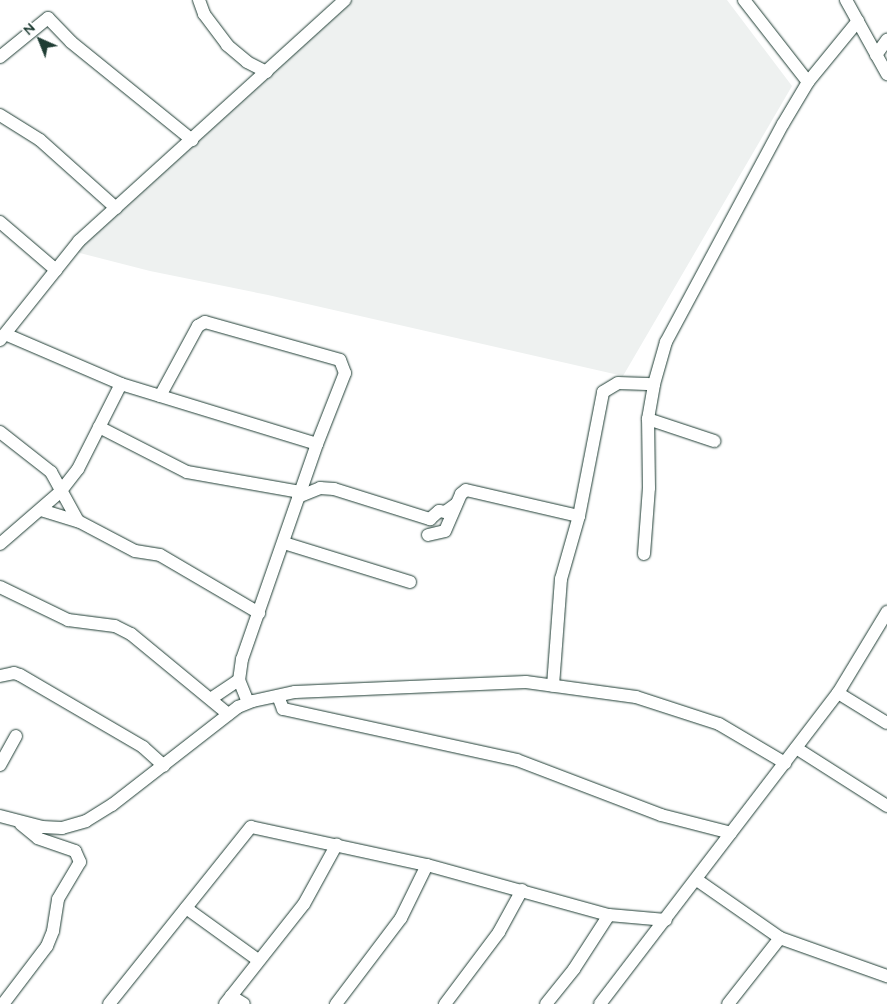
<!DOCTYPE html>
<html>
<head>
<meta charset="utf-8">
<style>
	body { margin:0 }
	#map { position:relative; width:887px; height:1004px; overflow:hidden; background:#fff; font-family:"Architects Daughter",sans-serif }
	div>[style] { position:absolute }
	.built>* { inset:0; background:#eef1f0 }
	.roads { filter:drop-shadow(0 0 1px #1f3d34) drop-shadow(0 0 1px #1f3d34) }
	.minor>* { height:12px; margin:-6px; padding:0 6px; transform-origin:6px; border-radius:6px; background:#fff }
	span { translate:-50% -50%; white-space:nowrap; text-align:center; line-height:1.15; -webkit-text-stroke:4.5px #fff; paint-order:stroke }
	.north { position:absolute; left:15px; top:15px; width:50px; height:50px; -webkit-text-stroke:4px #fff; paint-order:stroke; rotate:316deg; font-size:14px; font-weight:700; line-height:20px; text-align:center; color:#1f3d34 }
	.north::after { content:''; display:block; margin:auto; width:18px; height:22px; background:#1f3d34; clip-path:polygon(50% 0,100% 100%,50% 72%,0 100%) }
</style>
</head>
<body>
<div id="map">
	<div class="built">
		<i style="clip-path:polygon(347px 0,727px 0,792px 86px,623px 376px,268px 295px,150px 271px,72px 251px)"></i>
	</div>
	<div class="roads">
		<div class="minor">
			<i style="left:199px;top:0;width:15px;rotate:70deg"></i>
			<i style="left:204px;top:14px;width:39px;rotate:53deg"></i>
			<i style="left:227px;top:45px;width:26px;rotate:40deg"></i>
			<i style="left:247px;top:62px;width:22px;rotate:27deg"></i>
			<i style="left:744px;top:0;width:104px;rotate:52deg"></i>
			<i style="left:846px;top:0;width:85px;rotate:61deg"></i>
			<i style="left:876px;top:55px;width:19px;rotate:-54deg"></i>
			<i style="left:0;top:57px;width:62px;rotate:-39.1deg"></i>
			<i style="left:48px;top:18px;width:33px;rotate:46deg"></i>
			<i style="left:71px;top:42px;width:156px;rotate:39deg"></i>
			<i style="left:0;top:115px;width:47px;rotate:32deg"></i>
			<i style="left:40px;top:140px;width:102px;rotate:41.8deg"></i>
			<i style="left:0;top:222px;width:74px;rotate:40.6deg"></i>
			<i style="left:5px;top:334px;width:126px;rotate:23.3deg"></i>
			<i style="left:121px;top:384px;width:205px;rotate:17deg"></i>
			<i style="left:0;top:340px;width:127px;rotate:-51.4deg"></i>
			<i style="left:79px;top:241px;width:359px;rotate:-42.2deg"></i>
			<i style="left:160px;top:396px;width:80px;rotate:-61.5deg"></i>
			<i style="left:198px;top:326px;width:8px;rotate:-30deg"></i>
			<i style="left:205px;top:322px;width:140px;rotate:15.7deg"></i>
			<i style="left:340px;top:360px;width:14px;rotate:69deg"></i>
			<i style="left:345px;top:373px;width:76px;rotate:111.5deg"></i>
			<i style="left:317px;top:444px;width:228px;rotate:109.2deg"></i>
			<i style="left:242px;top:659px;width:21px;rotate:98deg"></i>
			<i style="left:239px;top:680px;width:24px;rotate:68deg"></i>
			<i style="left:648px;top:419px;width:70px;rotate:18.4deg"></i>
			<i style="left:99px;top:427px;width:99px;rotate:27.1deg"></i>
			<i style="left:187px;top:472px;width:115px;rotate:10deg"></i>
			<i style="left:0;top:432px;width:65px;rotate:38.1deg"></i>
			<i style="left:51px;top:472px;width:56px;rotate:61.1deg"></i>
			<i style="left:298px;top:497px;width:24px;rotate:-22deg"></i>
			<i style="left:320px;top:488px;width:14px;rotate:4deg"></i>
			<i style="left:334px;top:489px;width:101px;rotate:17.4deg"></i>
			<i style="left:430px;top:519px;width:12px;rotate:-42deg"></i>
			<i style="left:439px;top:511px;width:6px;rotate:9deg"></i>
			<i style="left:445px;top:512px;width:14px;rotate:-36deg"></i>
			<i style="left:41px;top:510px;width:39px;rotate:17deg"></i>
			<i style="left:78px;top:521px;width:64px;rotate:27.8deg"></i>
			<i style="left:135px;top:551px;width:25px;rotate:9deg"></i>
			<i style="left:160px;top:555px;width:115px;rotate:30.4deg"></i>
			<i style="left:579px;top:516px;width:126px;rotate:-79deg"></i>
			<i style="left:603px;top:392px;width:17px;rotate:-31deg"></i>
			<i style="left:618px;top:383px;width:36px;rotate:2deg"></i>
			<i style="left:654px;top:384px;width:44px;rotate:-74.1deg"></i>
			<i style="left:666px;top:342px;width:247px;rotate:-61.8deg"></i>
			<i style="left:783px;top:124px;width:49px;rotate:-59.2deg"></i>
			<i style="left:808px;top:82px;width:79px;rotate:-50.7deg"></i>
			<i style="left:428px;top:535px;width:17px;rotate:-13deg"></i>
			<i style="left:445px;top:531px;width:40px;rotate:-66.6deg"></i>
			<i style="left:461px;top:494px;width:6px;rotate:-39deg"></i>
			<i style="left:466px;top:490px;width:116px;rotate:13deg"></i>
			<i style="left:579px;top:516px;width:66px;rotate:105.9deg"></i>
			<i style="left:561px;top:579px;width:107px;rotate:94.3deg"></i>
			<i style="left:284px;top:543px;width:132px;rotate:17.2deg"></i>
			<i style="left:0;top:544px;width:79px;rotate:-40.9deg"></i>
			<i style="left:60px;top:492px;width:29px;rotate:-52deg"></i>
			<i style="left:78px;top:469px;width:95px;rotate:-63.2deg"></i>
			<i style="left:644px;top:554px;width:66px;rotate:-85.7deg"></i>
			<i style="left:649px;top:488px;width:69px;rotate:-90.8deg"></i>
			<i style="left:648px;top:419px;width:36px;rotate:-80deg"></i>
			<i style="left:0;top:587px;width:76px;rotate:25.9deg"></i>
			<i style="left:68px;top:620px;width:47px;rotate:7.3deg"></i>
			<i style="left:115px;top:626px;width:18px;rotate:27deg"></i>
			<i style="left:131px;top:634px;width:126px;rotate:39.5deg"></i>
			<i style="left:0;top:676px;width:14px;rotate:-12deg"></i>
			<i style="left:14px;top:673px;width:6px;rotate:18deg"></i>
			<i style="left:20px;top:675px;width:143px;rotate:30.3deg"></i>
			<i style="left:143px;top:747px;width:28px;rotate:42deg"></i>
			<i style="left:838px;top:693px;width:57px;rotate:31.5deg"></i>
			<i style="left:278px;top:696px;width:14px;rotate:69deg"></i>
			<i style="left:283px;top:709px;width:239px;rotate:12.3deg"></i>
			<i style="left:517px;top:760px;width:154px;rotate:20.9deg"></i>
			<i style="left:661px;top:815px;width:72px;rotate:14.4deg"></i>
			<i style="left:212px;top:698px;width:32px;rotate:-34deg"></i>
			<i style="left:796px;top:748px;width:108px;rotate:32.5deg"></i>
			<i style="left:0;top:765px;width:33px;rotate:-61deg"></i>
			<i style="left:0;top:816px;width:43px;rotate:14.7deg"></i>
			<i style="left:42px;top:827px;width:20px;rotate:3deg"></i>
			<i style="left:62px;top:828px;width:25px;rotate:-16deg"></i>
			<i style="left:86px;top:821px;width:31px;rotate:-32deg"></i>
			<i style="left:112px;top:805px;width:160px;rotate:-37.9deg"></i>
			<i style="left:238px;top:707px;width:16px;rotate:-22deg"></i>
			<i style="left:253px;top:701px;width:43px;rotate:-12.1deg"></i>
			<i style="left:295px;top:692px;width:231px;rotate:-2.5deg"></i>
			<i style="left:526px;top:682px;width:111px;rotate:7.8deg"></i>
			<i style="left:636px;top:697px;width:87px;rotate:18deg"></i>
			<i style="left:719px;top:724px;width:77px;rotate:30.6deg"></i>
			<i style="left:697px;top:880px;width:101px;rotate:34.9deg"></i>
			<i style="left:780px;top:938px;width:84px;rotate:128.2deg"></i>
			<i style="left:186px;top:908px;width:89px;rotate:35.8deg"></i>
			<i style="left:780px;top:938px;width:114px;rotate:19.6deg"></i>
			<i style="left:231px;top:996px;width:15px;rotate:32deg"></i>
			<i style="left:3px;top:1004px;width:73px;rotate:-52.8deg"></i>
			<i style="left:47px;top:946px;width:16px;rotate:-68deg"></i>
			<i style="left:53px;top:931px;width:32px;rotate:-81deg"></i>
			<i style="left:58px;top:899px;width:43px;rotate:-59.3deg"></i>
			<i style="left:80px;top:862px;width:12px;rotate:-114deg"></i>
			<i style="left:75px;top:851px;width:39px;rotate:-161deg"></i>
			<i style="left:38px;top:838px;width:22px;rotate:-141deg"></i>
			<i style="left:109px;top:1004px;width:227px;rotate:-51.3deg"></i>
			<i style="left:251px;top:827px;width:180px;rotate:12.2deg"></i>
			<i style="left:427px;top:865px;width:189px;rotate:15.4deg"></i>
			<i style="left:609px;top:915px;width:57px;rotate:5deg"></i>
			<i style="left:225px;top:1004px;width:127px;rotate:-51.7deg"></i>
			<i style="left:304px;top:904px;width:68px;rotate:-61.2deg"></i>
			<i style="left:336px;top:1004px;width:108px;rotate:-52.9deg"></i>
			<i style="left:401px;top:918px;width:59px;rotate:-63.9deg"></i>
			<i style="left:445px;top:1004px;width:90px;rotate:-53.1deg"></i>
			<i style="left:499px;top:932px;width:48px;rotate:-61.3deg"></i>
			<i style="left:546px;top:1004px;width:45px;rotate:-51.3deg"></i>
			<i style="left:574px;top:969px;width:64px;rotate:-57.1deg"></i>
			<i style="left:600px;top:1004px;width:392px;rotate:-52.6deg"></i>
			<i style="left:838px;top:693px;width:95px;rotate:-58.8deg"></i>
		</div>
	</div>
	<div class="north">N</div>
</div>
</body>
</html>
